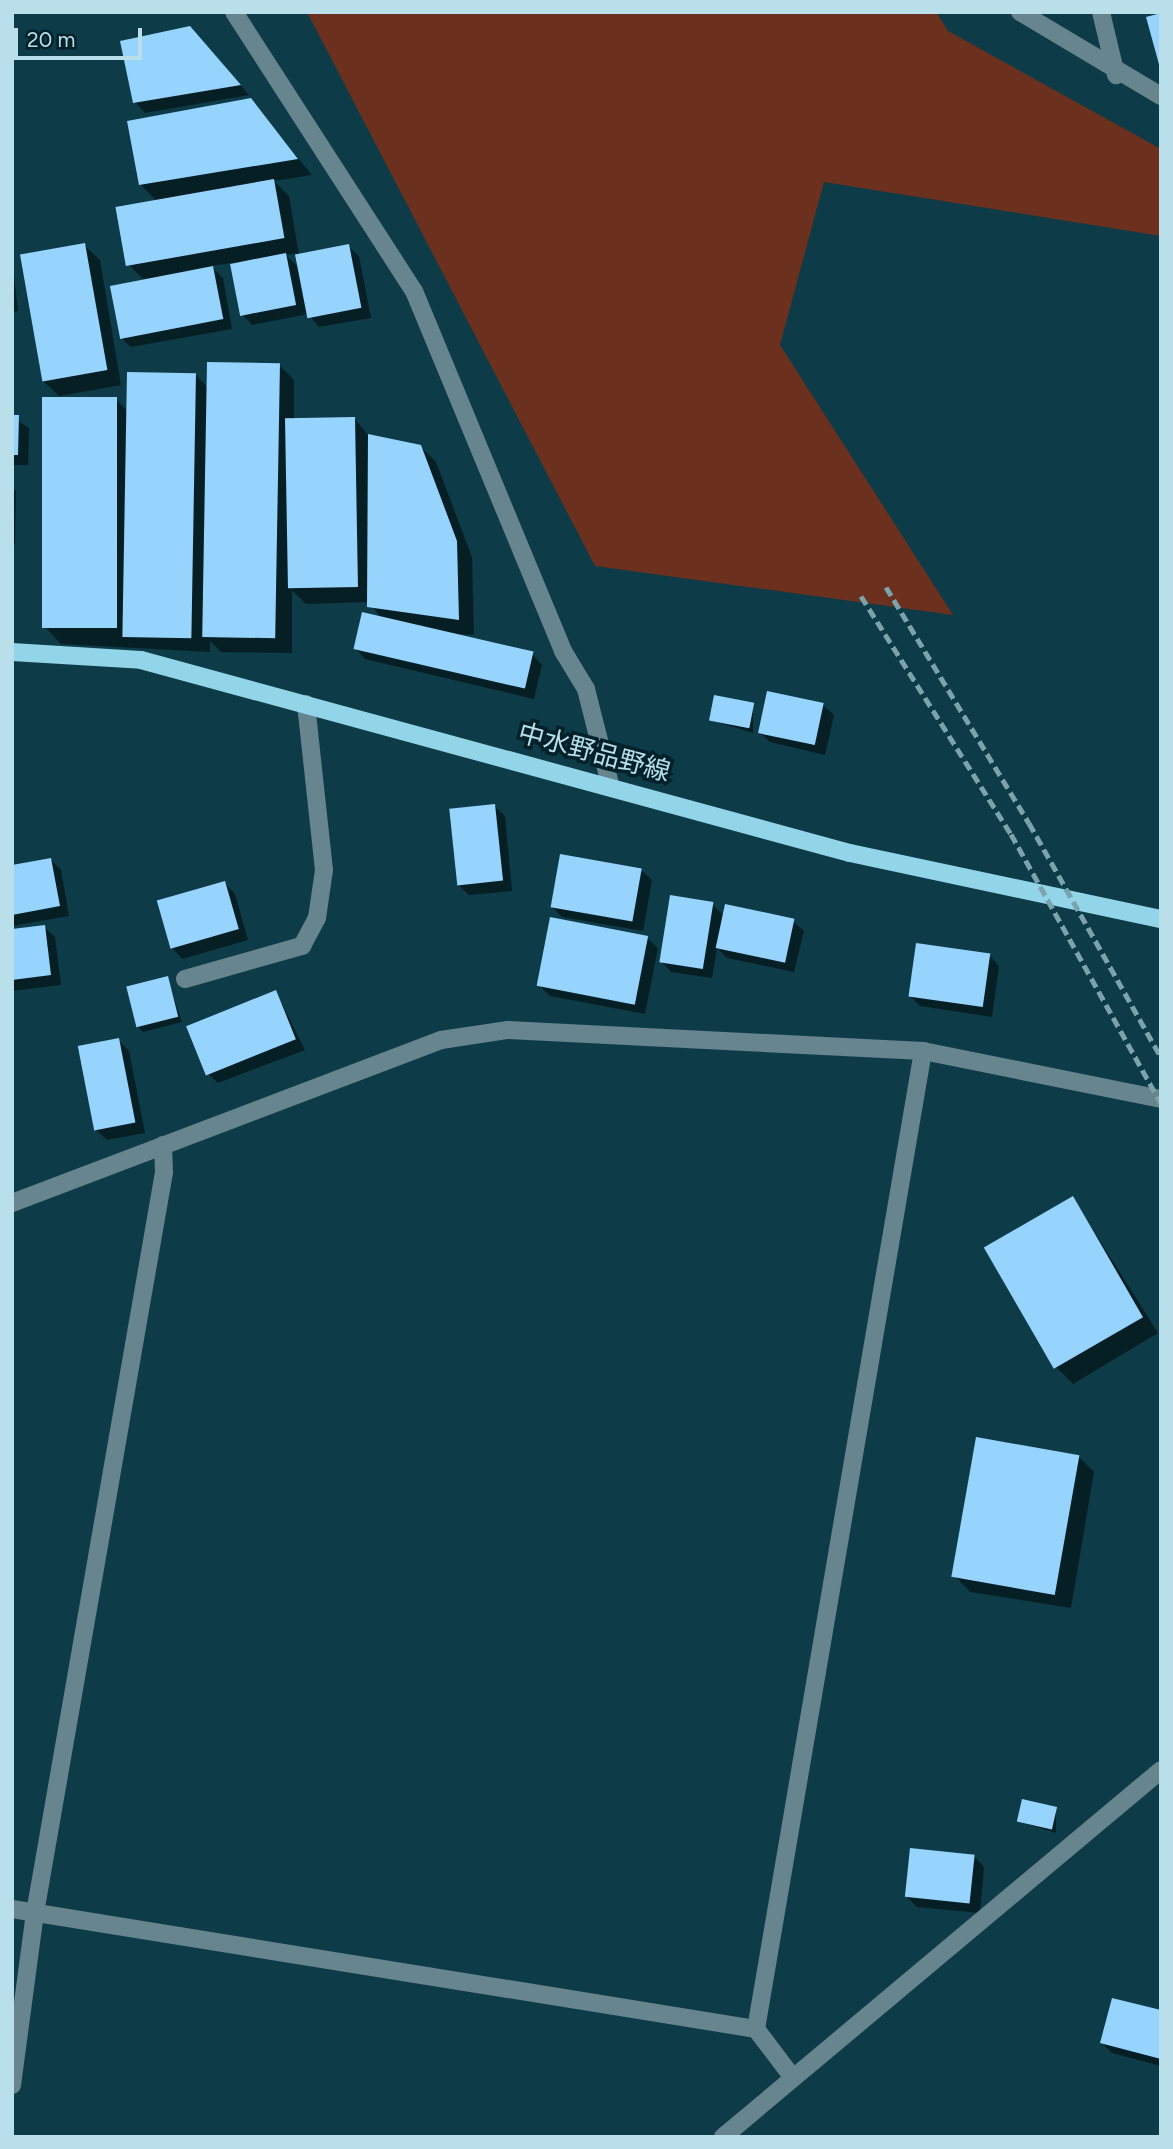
<!DOCTYPE html>
<html>
<head>
<meta charset="utf-8">
<style>
	body { margin:0 }
	#map { position:relative; width:1173px; height:2149px; overflow:hidden; background:#0d3b47; font-family:Figtree,"Noto Sans JP",sans-serif }
	div>[style] { position:absolute }
	.green>* { inset:0; background:#6b301e }
	.shadow>* { inset:0; background:#0007 }
	.building>* { inset:0; background:#96d4fe; transform-origin:0 0 }
	.minor>* { height:18px; margin:-9px; padding:0 9px; transform-origin:9px; border-radius:9px; background:#66858f }
	.major>* { height:18px; margin:-9px; padding:0 9px; transform-origin:9px; border-radius:9px; background:#92d5e9 }
	.rail>* { height:5px; margin-top:-2.5px; transform-origin:0; background:repeating-linear-gradient(90deg,#7aa3ae 0 10px,transparent 0 15px) }
	span { translate:-50% -50%; white-space:nowrap; text-align:center; line-height:1.15; -webkit-text-stroke:7px #00212a; paint-order:stroke }
	.street-label { font-size:26px; color:#b9dfea }
	.frame { position:absolute; inset:0; border:14px solid #b9dfea; pointer-events:none }
	.scale { position:absolute; left:14px; top:28px; width:128px; height:32px; box-sizing:border-box; border:4px solid #b9dfea; border-top:0; padding-left:9px; font-size:21px; line-height:24px; white-space:nowrap; color:#b9dfea; -webkit-text-stroke:5px #00212a; paint-order:stroke }
</style>
</head>
<body>
<div id="map">
	<div class="green">
		<i style="clip-path:polygon(307px 12px,936px 12px,948px 31px,1161px 149px,1161px 236px,824px 182px,780px 345px,953px 615px,595px 566px)"></i>
	</div>
	<div class="shadow">
		<i style="clip-path:polygon(201px 39px,249px 95px,145px 113px,135px 102px)"></i>
		<i style="clip-path:polygon(evenodd,250px 100px,312px 175px,274px 181px,289px 196px,299px 255px,348px 246px,359px 256px,371px 318px,319px 327px,308px 314px,252px 325px,242px 314px,232px 263px,211px 266px,223px 278px,232px 329px,131px 347px,120px 337px,144px 280px,126px 262px,155px 199px,140px 184px,250px 100px,297px 253px,300px 269px,286px 255px,297px 253px)"></i>
		<i style="clip-path:polygon(84px 245px,100px 260px,121px 385px,59px 396px,43px 381px)"></i>
		<i style="clip-path:polygon(12px 257px,18px 311px,12px 312px)"></i>
		<i style="clip-path:polygon(279px 365px,294px 380px,294px 420px,354px 418px,369px 436px,420px 446px,436px 462px,472px 557px,474px 635px,445px 633px,532px 654px,542px 665px,534px 699px,365px 659px,355px 648px,381px 618px,369px 602px,306px 604px,292px 590px,292px 653px,221px 652px,210px 641px,210px 652px,61px 644px,46px 628px,116px 399px,128px 412px,195px 374px,208px 388px)"></i>
		<i style="clip-path:polygon(12px 417px,29px 428px,28px 465px,12px 465px)"></i>
		<i style="clip-path:polygon(12px 487px,16px 491px,15px 545px,12px 545px)"></i>
		<i style="clip-path:polygon(753px 704px,753px 733px,711px 720px)"></i>
		<i style="clip-path:polygon(823px 705px,834px 715px,825px 755px,770px 742px,759px 732px)"></i>
		<i style="clip-path:polygon(494px 806px,505px 816px,512px 891px,469px 895px,458px 885px)"></i>
		<i style="clip-path:polygon(51px 860px,61px 870px,69px 916px,12px 926px,12px 866px)"></i>
		<i style="clip-path:polygon(641px 870px,652px 880px,643px 931px,562px 917px,552px 907px)"></i>
		<i style="clip-path:polygon(225px 883px,235px 894px,248px 940px,182px 959px,172px 948px)"></i>
		<i style="clip-path:polygon(712px 904px,724px 916px,793px 921px,804px 931px,794px 972px,727px 958px,717px 948px,712px 978px,671px 972px,661px 961px)"></i>
		<i style="clip-path:polygon(44px 927px,55px 937px,61px 985px,12px 991px,12px 931px)"></i>
		<i style="clip-path:polygon(647px 938px,658px 948px,645px 1014px,550px 996px,539px 985px)"></i>
		<i style="clip-path:polygon(989px 955px,999px 966px,992px 1017px,920px 1006px,909px 995px)"></i>
		<i style="clip-path:polygon(167px 978px,182px 1022px,143px 1032px,138px 1027px)"></i>
		<i style="clip-path:polygon(276px 992px,305px 1050px,218px 1083px,207px 1073px)"></i>
		<i style="clip-path:polygon(118px 1040px,129px 1051px,145px 1133px,107px 1140px,96px 1130px)"></i>
		<i style="clip-path:polygon(1073px 1198px,1158px 1333px,1073px 1384px,1057px 1368px)"></i>
		<i style="clip-path:polygon(1078px 1456px,1094px 1472px,1071px 1608px,970px 1592px,955px 1576px)"></i>
		<i style="clip-path:polygon(1056px 1809px,1056px 1833px,1018px 1821px)"></i>
		<i style="clip-path:polygon(974px 1856px,984px 1867px,980px 1913px,917px 1907px,906px 1896px)"></i>
		<i style="clip-path:polygon(1161px 2012px,1161px 2066px,1112px 2053px,1102px 2043px)"></i>
	</div>
	<div class="building">
		<i style="clip-path:polygon(1161px 13px,1161px 68px,1160px 68px,1146px 17px)"></i>
		<i style="clip-path:polygon(190px 26px,241px 85px,133px 103px,120px 41px)"></i>
		<i style="clip-path:polygon(251px 98px,298px 159px,139px 185px,127px 121px)"></i>
		<i style="left:274px;top:179px;width:60px;height:161px;rotate:80deg"></i>
		<i style="left:85px;top:243px;width:129px;height:66px;rotate:80deg"></i>
		<i style="left:349px;top:244px;width:65px;height:55px;rotate:79deg"></i>
		<i style="left:286px;top:253px;width:53px;height:57px;rotate:79deg"></i>
		<i style="left:213px;top:266px;width:54px;height:105px;rotate:79deg"></i>
		<i style="left:207px;top:362px;width:73px;height:275px;rotate:1deg"></i>
		<i style="left:127px;top:372px;width:69px;height:265px;rotate:1deg"></i>
		<i style="left:117px;top:397px;width:231px;height:75px;rotate:90deg"></i>
		<i style="clip-path:polygon(12px 415px,19px 415px,18px 455px,12px 455px)"></i>
		<i style="left:355px;top:417px;width:170px;height:70px;rotate:89deg"></i>
		<i style="clip-path:polygon(368px 434px,421px 445px,457px 541px,459px 620px,367px 607px)"></i>
		<i style="left:362px;top:612px;width:176px;height:38px;rotate:13deg"></i>
		<i style="left:767px;top:691px;width:58px;height:43px;rotate:12deg"></i>
		<i style="left:714px;top:695px;width:41px;height:26px;rotate:11deg"></i>
		<i style="left:495px;top:804px;width:77px;height:46px;rotate:84deg"></i>
		<i style="left:560px;top:854px;width:83px;height:54px;rotate:10deg"></i>
		<i style="clip-path:polygon(51px 858px,60px 906px,12px 915px,12px 865px)"></i>
		<i style="left:225px;top:881px;width:50px;height:71px;rotate:74deg"></i>
		<i style="left:670px;top:895px;width:44px;height:68px;rotate:9deg"></i>
		<i style="left:725px;top:904px;width:71px;height:45px;rotate:12deg"></i>
		<i style="left:550px;top:917px;width:100px;height:70px;rotate:11deg"></i>
		<i style="clip-path:polygon(45px 925px,51px 975px,12px 980px,12px 929px)"></i>
		<i style="left:916px;top:943px;width:75px;height:54px;rotate:8deg"></i>
		<i style="left:168px;top:976px;width:42px;height:43px;rotate:76deg"></i>
		<i style="left:276px;top:990px;width:53px;height:97px;rotate:68deg"></i>
		<i style="left:119px;top:1038px;width:86px;height:42px;rotate:79deg"></i>
		<i style="left:1073px;top:1196px;width:140px;height:103px;rotate:60deg"></i>
		<i style="left:976px;top:1437px;width:105px;height:142px;rotate:10deg"></i>
		<i style="left:1022px;top:1799px;width:36px;height:23px;rotate:13deg"></i>
		<i style="left:910px;top:1848px;width:65px;height:49px;rotate:6deg"></i>
		<i style="clip-path:polygon(1112px 1998px,1161px 2010px,1161px 2059px,1100px 2043px)"></i>
	</div>
	<div class="minor">
		<i style="left:234px;top:12px;width:332px;rotate:57.2deg"></i>
		<i style="left:414px;top:291px;width:390px;rotate:67.5deg"></i>
		<i style="left:563px;top:651px;width:44px;rotate:58.8deg"></i>
		<i style="left:586px;top:689px;width:98px;rotate:75.8deg"></i>
		<i style="left:1020px;top:12px;width:164px;rotate:30.8deg"></i>
		<i style="left:1101px;top:12px;width:65px;rotate:76.6deg"></i>
		<i style="left:185px;top:979px;width:122px;rotate:-15.8deg"></i>
		<i style="left:302px;top:946px;width:32px;rotate:-62deg"></i>
		<i style="left:317px;top:918px;width:49px;rotate:-81.7deg"></i>
		<i style="left:324px;top:870px;width:167px;rotate:-96.2deg"></i>
		<i style="left:12px;top:1203px;width:459px;rotate:-20.8deg"></i>
		<i style="left:441px;top:1040px;width:68px;rotate:-8.5deg"></i>
		<i style="left:508px;top:1030px;width:416px;rotate:2.9deg"></i>
		<i style="left:923px;top:1051px;width:243px;rotate:11.4deg"></i>
		<i style="left:12px;top:1909px;width:754px;rotate:9.16deg"></i>
		<i style="left:756px;top:2029px;width:61px;rotate:52.9deg"></i>
		<i style="left:756px;top:2029px;width:992px;rotate:-80.31deg"></i>
		<i style="left:12px;top:2085px;width:174px;rotate:-82.4deg"></i>
		<i style="left:35px;top:1913px;width:752px;rotate:-80.12deg"></i>
		<i style="left:164px;top:1172px;width:27px;rotate:-92deg"></i>
		<i style="left:723px;top:2137px;width:571px;rotate:-39.96deg"></i>
	</div>
	<div class="major">
		<i style="left:12px;top:652px;width:129px;rotate:3.5deg"></i>
		<i style="left:141px;top:660px;width:735px;rotate:15.23deg"></i>
		<i style="left:850px;top:853px;width:318px;rotate:12deg"></i>
	</div>
	<div class="rail">
		<i style="left:886px;top:587px;width:276px;rotate:58.8deg"></i>
		<i style="left:1029px;top:823px;width:269px;rotate:60.6deg"></i>
		<i style="left:861px;top:596px;width:281px;rotate:57.8deg"></i>
		<i style="left:1011px;top:834px;width:308px;rotate:60.9deg"></i>
	</div>
	<div class="street-label">
		<span style="left:594px;top:753px;rotate:15deg">中水野品野線</span>
	</div>
	<div class="frame"></div>
	<div class="scale">20 m</div>
</div>
</body>
</html>
